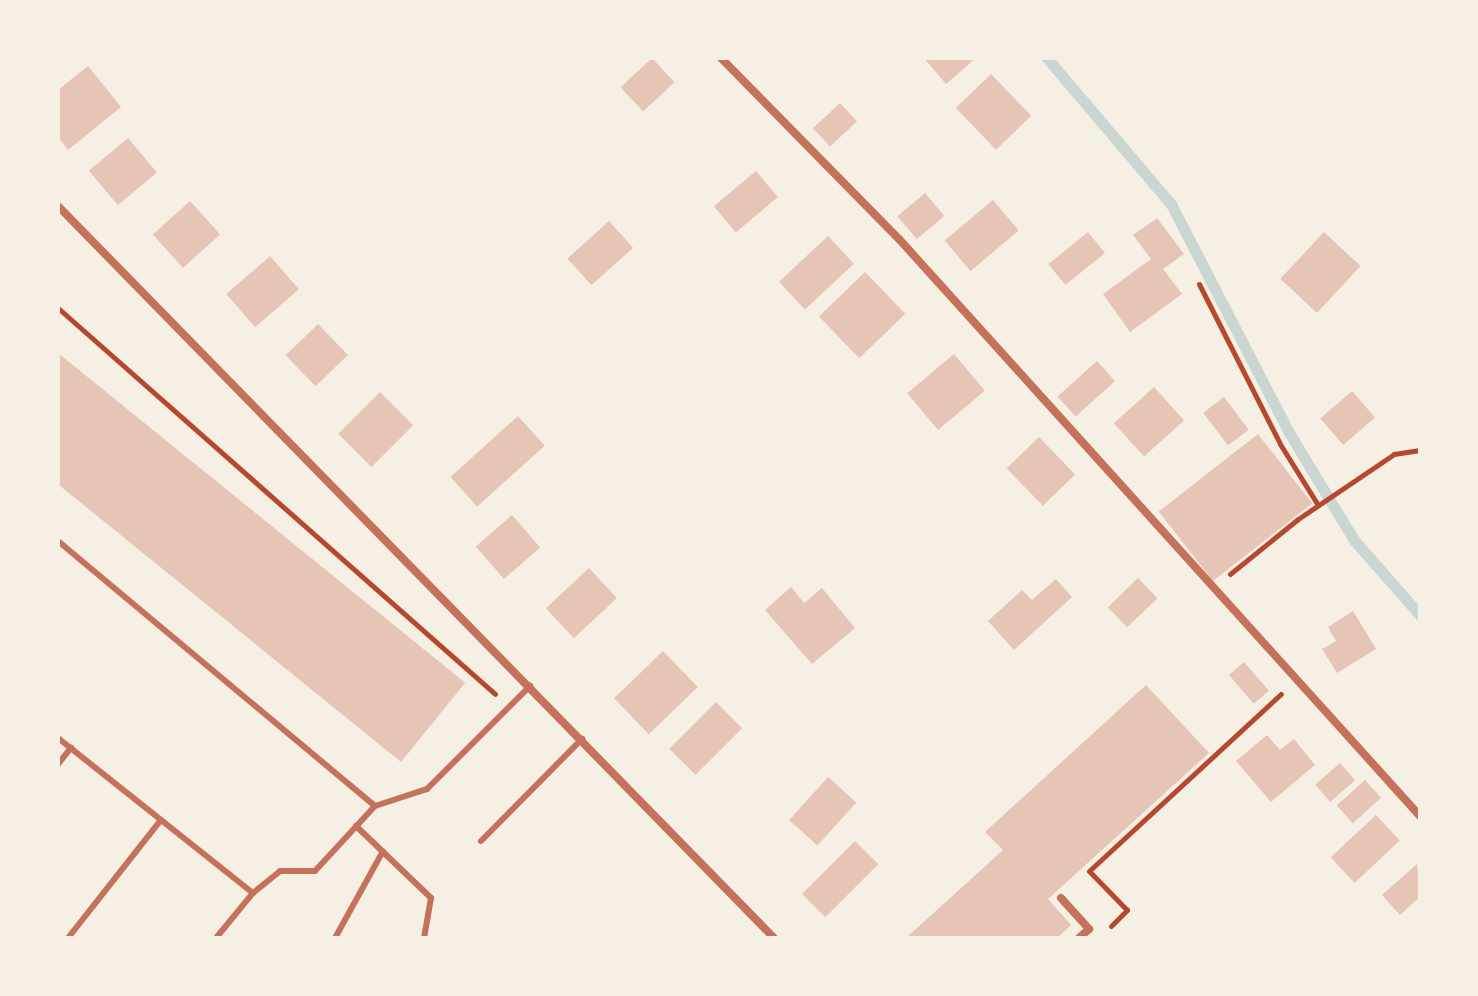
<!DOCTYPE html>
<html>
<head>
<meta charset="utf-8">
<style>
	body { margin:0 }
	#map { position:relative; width:1478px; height:996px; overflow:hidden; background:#f6efe4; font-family:"IBM Plex Sans",sans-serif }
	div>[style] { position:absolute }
	.stream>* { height:11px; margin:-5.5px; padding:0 5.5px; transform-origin:5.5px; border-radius:5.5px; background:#c9d6d2 }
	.building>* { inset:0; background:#e6c5b7; transform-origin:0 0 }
	.path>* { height:5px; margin:-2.5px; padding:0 2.5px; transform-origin:2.5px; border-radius:2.5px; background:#b5482f }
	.service>* { height:6px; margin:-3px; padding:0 3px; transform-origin:3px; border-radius:3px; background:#c5725c }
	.minor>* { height:8px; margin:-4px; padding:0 4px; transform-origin:4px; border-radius:4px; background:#c5725c }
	span { translate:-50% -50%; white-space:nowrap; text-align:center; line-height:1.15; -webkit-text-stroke:8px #f6efe4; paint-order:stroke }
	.frame { position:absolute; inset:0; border:60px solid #f6efe4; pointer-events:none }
</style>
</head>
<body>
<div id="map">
	<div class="stream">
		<i style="left:1047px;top:58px;width:192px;rotate:49.7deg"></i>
		<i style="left:1171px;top:204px;width:255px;rotate:62.7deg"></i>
		<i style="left:1288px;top:431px;width:127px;rotate:58.8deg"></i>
		<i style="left:1354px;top:540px;width:100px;rotate:48.7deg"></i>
	</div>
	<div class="building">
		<i style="left:652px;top:58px;width:33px;height:43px;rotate:47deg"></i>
		<i style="clip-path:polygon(924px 58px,976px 58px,946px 84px)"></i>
		<i style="clip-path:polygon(88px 66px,121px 107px,68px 150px,58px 137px,58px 90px)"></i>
		<i style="left:991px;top:74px;width:58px;height:49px;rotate:46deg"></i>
		<i style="left:840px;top:103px;width:25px;height:37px;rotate:47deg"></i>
		<i style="left:128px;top:138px;width:45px;height:51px;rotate:50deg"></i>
		<i style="left:756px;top:171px;width:34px;height:55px;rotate:50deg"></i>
		<i style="left:925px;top:193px;width:30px;height:36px;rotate:50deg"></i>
		<i style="left:993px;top:200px;width:40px;height:63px;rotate:50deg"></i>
		<i style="left:190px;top:201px;width:45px;height:50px;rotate:48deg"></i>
		<i style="clip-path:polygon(1157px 218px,1184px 254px,1163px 269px,1182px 294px,1130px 332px,1103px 294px,1151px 259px,1133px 235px)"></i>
		<i style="left:609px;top:221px;width:36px;height:56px;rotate:48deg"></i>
		<i style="left:1088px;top:232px;width:27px;height:51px;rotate:51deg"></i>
		<i style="left:1324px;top:232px;width:50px;height:64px;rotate:43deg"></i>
		<i style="left:828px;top:236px;width:38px;height:67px;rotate:47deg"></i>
		<i style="left:270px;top:256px;width:44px;height:58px;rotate:49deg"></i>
		<i style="left:865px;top:272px;width:58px;height:64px;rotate:46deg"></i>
		<i style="left:318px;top:324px;width:43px;height:45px;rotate:46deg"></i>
		<i style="left:58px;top:353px;width:524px;height:102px;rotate:39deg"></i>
		<i style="left:954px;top:354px;width:48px;height:61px;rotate:50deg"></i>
		<i style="left:1097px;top:361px;width:27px;height:53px;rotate:48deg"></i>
		<i style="left:1154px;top:387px;width:45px;height:54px;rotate:48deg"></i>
		<i style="left:1352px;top:391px;width:35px;height:42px;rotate:49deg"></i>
		<i style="left:380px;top:392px;width:47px;height:59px;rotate:45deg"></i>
		<i style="left:1224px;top:397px;width:41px;height:26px;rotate:53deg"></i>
		<i style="left:518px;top:416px;width:40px;height:91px;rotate:48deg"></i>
		<i style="left:1258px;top:434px;width:88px;height:126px;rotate:52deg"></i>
		<i style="left:1039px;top:437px;width:52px;height:45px;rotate:46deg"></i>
		<i style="left:512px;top:515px;width:43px;height:48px;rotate:49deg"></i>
		<i style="left:589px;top:568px;width:41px;height:59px;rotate:47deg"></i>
		<i style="left:1138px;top:578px;width:28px;height:42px;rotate:46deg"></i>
		<i style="clip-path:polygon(1056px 579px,1072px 597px,1014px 650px,988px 621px,1022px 590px,1032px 600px)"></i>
		<i style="clip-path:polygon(791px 587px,804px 603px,822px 588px,855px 628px,812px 664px,765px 610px)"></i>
		<i style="clip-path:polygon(1353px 611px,1376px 649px,1337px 673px,1322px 649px,1336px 641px,1328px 627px)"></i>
		<i style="left:663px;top:651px;width:50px;height:68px;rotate:46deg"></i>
		<i style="left:1244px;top:662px;width:38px;height:20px;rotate:49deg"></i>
		<i style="clip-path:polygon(1146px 685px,1209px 753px,1048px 899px,1071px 925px,1057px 938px,906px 938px,1003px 850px,985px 832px)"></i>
		<i style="left:716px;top:702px;width:37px;height:66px;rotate:45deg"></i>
		<i style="clip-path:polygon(1267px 735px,1280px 750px,1294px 739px,1315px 765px,1271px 802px,1236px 761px)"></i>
		<i style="left:1340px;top:763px;width:23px;height:33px;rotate:49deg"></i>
		<i style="left:828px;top:777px;width:38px;height:58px;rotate:42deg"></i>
		<i style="left:1365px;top:780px;width:24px;height:38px;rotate:48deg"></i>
		<i style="left:1376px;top:815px;width:35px;height:62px;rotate:47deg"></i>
		<i style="left:855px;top:841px;width:33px;height:75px;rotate:45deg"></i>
		<i style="clip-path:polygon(1417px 864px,1420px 897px,1400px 915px,1382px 895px)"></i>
	</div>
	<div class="path">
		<i style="left:1199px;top:284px;width:179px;rotate:63.1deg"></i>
		<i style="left:1280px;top:444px;width:72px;rotate:58.1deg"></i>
		<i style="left:58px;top:308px;width:583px;rotate:41.45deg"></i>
		<i style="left:1230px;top:574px;width:87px;rotate:-39deg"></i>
		<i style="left:1298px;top:519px;width:116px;rotate:-34.1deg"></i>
		<i style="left:1394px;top:454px;width:26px;rotate:-9deg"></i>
		<i style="left:1111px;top:926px;width:23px;rotate:-45deg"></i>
		<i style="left:1127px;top:910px;width:54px;rotate:-134.3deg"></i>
		<i style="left:1089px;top:871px;width:261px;rotate:-42.7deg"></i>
	</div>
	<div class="service">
		<i style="left:58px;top:541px;width:413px;rotate:39.9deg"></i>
		<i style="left:375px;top:806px;width:55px;rotate:-18.1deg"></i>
		<i style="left:427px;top:789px;width:146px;rotate:-45deg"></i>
		<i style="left:58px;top:738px;width:249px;rotate:38.5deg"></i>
		<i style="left:58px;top:764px;width:21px;rotate:-51deg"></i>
		<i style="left:356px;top:826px;width:104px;rotate:43.8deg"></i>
		<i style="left:431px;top:898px;width:41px;rotate:99.9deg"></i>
		<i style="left:481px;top:841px;width:144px;rotate:-45.3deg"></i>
		<i style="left:68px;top:938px;width:150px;rotate:-51.8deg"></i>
		<i style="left:216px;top:938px;width:58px;rotate:-50.6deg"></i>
		<i style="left:253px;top:893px;width:35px;rotate:-39deg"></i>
		<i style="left:280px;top:871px;width:35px"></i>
		<i style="left:315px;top:871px;width:88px;rotate:-47.3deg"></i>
		<i style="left:335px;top:938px;width:99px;rotate:-61.1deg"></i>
	</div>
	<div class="minor">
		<i style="left:721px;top:58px;width:254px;rotate:45.5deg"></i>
		<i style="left:899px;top:239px;width:777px;rotate:47.92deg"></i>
		<i style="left:58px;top:206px;width:1024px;rotate:45.63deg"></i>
		<i style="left:1061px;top:898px;width:42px;rotate:47.9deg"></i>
		<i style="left:1089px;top:929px;width:13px;rotate:138deg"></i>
	</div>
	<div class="frame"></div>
</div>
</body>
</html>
